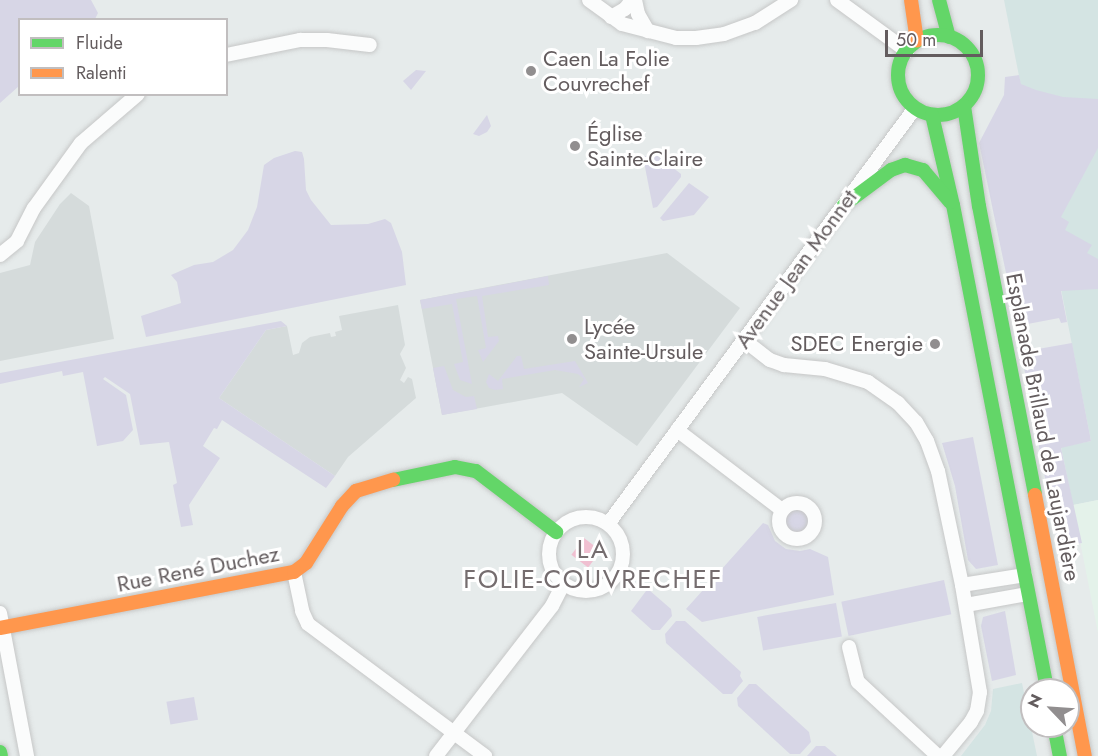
<!DOCTYPE html>
<html>
<head>
<meta charset="utf-8">
<style>
	body { margin:0 }
	#map { position:relative; width:1098px; height:756px; overflow:hidden; background:#e6ebeb; font-family:Jost,sans-serif }
	div>[style] { position:absolute }
	.commercial>* { inset:0; background:#d4e4e3 }
	.education>* { inset:0; background:#d5dbdb }
	.medical>* { inset:0; background:#e4f2ea }
	.green>* { inset:0; background:#d7d6e6; transform-origin:0 0 }
	.round { border-radius:50% }
	.water>* { inset:0; background:#f0c0d1; transform-origin:0 0 }
	.roads { filter:drop-shadow(0 0 2px #c6c7c7) drop-shadow(0 0 2px #c6c7c7) }
	.street>* { height:14px; margin:-7px; padding:0 7px; transform-origin:7px; border-radius:7px; background:#fbfcfc }
	.street>.ring { margin:-7px; padding:0; box-sizing:content-box; background:none; border:14px solid #fbfcfc; border-radius:50% }
	.fast>* { height:14px; margin:-7px; padding:0 7px; transform-origin:7px; border-radius:7px; background:#63d668 }
	.fast>.ring { margin:-7px; padding:0; box-sizing:content-box; background:none; border:14px solid #63d668; border-radius:50% }
	.slow>* { height:14px; margin:-7px; padding:0 7px; transform-origin:7px; border-radius:7px; background:#ff974d }
	.dots>* { width:16px; height:16px; translate:-50% -50%; box-sizing:border-box; border:3px solid #fff; border-radius:50% }
	span { translate:-50% -50%; white-space:nowrap; text-align:center; line-height:1.15; -webkit-text-stroke:6px #fff; paint-order:stroke }
	.poi-label { font-size:22px; color:#635c5e }
	.left { translate:0 -50%; text-align:left }
	.right { translate:-100% -50%; text-align:right }
	.street-label { font-size:22px; color:#635c5e }
	.quarter-label { font-size:26px; color:#756d6f; letter-spacing:1.5px }
	.legend { position:absolute; left:18px; top:18px; width:210px; height:78px; box-sizing:border-box; background:#fff; border:2px solid #c1bebf; margin:0; padding:8px 10px; list-style:none; font-size:18px; color:#635c5e }
	.legend li { display:flex; align-items:center; gap:12px; height:30px }
	.legend b { width:30px; border:2px solid #c1bebf }
	.north { position:absolute; left:1020px; top:678px; width:60px; height:60px; box-sizing:border-box; background:#fff; border:2px solid #c1bebf; border-radius:50%; rotate:295deg; font-size:16px; font-weight:700; line-height:24px; text-align:center; color:#635c5e }
	.north::after { content:''; display:block; margin:auto; width:21px; height:27px; background:#918e8f; clip-path:polygon(50% 0,100% 100%,50% 72%,0 100%) }
	.scale { position:absolute; left:885px; top:30px; width:98px; height:27px; box-sizing:border-box; border:3px solid #635c5e; border-top:0; padding-left:8px; font-size:18px; line-height:21px; white-space:nowrap; color:#635c5e; -webkit-text-stroke:4px #fff; paint-order:stroke }
</style>
</head>
<body>
<div id="map">
	<div class="commercial">
		<i style="clip-path:polygon(1004px 0,1098px 0,1098px 500px,1073px 505px,1061px 447px,1091px 441px)"></i>
		<i style="clip-path:polygon(1022px 683px,1037px 756px,961px 756px,985px 725px,991px 711px,993px 689px)"></i>
	</div>
	<div class="education">
		<i style="clip-path:polygon(71px 193px,89px 206px,114px 339px,0 361px,0 273px,30px 265px,35px 242px,60px 204px)"></i>
		<i style="clip-path:polygon(667px 253px,740px 308px,637px 446px,562px 393px,442px 415px,420px 300px)"></i>
		<i style="clip-path:polygon(398px 305px,405px 345px,400px 354px,406px 368px,400px 380px,404px 383px,408px 377px,412px 379px,416px 398px,348px 457px,335px 476px,219px 398px,266px 330px,287px 326px,293px 355px,299px 353px,302px 343px,310px 337px,330px 333px,331px 337px,336px 336px,335px 332px,342px 330px,339px 316px)"></i>
	</div>
	<div class="medical">
		<i style="clip-path:polygon(1098px 500px,1098px 633px,1073px 505px)"></i>
	</div>
	<div class="green">
		<i style="clip-path:polygon(0 0,91px 0,98px 13px,95px 19px,20px 20px,19px 86px,0 103px)"></i>
		<i style="clip-path:polygon(416px 70px,426px 71px,411px 90px,403px 81px)"></i>
		<i style="clip-path:polygon(1019px 75px,1021px 84px,1036px 90px,1063px 97px,1098px 99px,1098px 148px,1061px 217px,1069px 222px,1065px 230px,1092px 245px,1087px 253px,1098px 259px,1098px 289px,1061px 291px,1067px 322px,1061px 323px,1059px 318px,1017px 326px,979px 143px,1004px 95px,1005px 77px)"></i>
		<i style="clip-path:polygon(487px 115px,491px 126px,487px 132px,479px 136px,473px 134px)"></i>
		<i style="clip-path:polygon(295px 151px,302px 152px,304px 159px,306px 190px,311px 200px,331px 225px,368px 224px,385px 219px,391px 223px,402px 252px,406px 285px,146px 337px,141px 316px,181px 303px,177px 282px,171px 275px,194px 265px,213px 262px,233px 250px,248px 230px,257px 207px,264px 165px,274px 158px)"></i>
		<i style="clip-path:polygon(654px 153px,681px 174px,681px 177px,657px 207px,653px 208px,643px 157px)"></i>
		<i style="clip-path:polygon(689px 183px,709px 197px,694px 215px,663px 221px,660px 218px)"></i>
		<i style="clip-path:polygon(548px 276px,549px 285px,482px 296px,488px 337px,498px 336px,499px 341px,483px 362px,478px 350px,486px 348px,477px 296px,456px 299px,472px 384px,460px 380px,454px 364px,463px 362px,452px 304px,422px 309px,420px 300px)"></i>
		<i style="clip-path:polygon(281px 321px,287px 326px,266px 330px,219px 398px,335px 476px,326px 488px,222px 420px,217px 429px,214px 428px,203px 446px,220px 458px,189px 505px,193px 525px,181px 527px,173px 485px,177px 483px,169px 442px,140px 445px,130px 394px,105px 377px,103px 379px,126px 395px,133px 430px,123px 441px,97px 446px,83px 372px,63px 376px,62px 371px,0 384px,0 373px)"></i>
		<i style="clip-path:polygon(1072px 343px,1091px 441px,1061px 448px,1082px 543px,1058px 546px,1021px 352px)"></i>
		<i style="clip-path:polygon(517px 356px,521px 356px,524px 369px,575px 361px,588px 383px,579px 387px,584px 379px,578px 374px,555px 370px,502px 379px,503px 389px,495px 390px,489px 388px,486px 382px,489px 374px,498px 381px)"></i>
		<i style="clip-path:polygon(444px 366px,453px 390px,466px 397px,474px 396px,477px 409px,442px 415px,433px 368px)"></i>
		<i style="clip-path:polygon(973px 437px,998px 565px,976px 569px,968px 560px,955px 486px,942px 443px)"></i>
		<i class="round" style="left:783px;top:507px;width:28px;height:28px"></i>
		<i style="clip-path:polygon(763px 523px,768px 525px,775px 541px,786px 549px,800px 551px,810px 549px,828px 557px,834px 595px,702px 622px,686px 609px)"></i>
		<i style="left:944px;top:580px;width:35px;height:105px;rotate:78deg"></i>
		<i style="clip-path:polygon(649px 590px,671px 609px,672px 616px,660px 630px,652px 630px,631px 611px,646px 591px)"></i>
		<i style="left:836px;top:603px;width:34px;height:80px;rotate:80deg"></i>
		<i style="clip-path:polygon(1005px 611px,1016px 675px,992px 681px,981px 626px,983px 617px)"></i>
		<i style="clip-path:polygon(676px 621px,685px 621px,741px 672px,740px 676px,743px 681px,732px 694px,723px 694px,666px 643px,665px 634px)"></i>
		<i style="clip-path:polygon(749px 684px,756px 684px,809px 732px,811px 742px,800px 754px,790px 754px,738px 706px,737px 698px)"></i>
		<i style="left:194px;top:697px;width:23px;height:28px;rotate:80deg"></i>
		<i style="clip-path:polygon(816px 746px,825px 746px,837px 756px,807px 756px)"></i>
	</div>
	<div class="water">
		<i style="left:584px;top:538px;width:21px;height:21px;rotate:37deg"></i>
	</div>
	<div class="roads">
		<div class="street">
			<i style="left:589px;top:0;width:41px;rotate:36deg"></i>
			<i style="left:622px;top:24px;width:56px;rotate:14.5deg"></i>
			<i style="left:676px;top:38px;width:20px"></i>
			<i style="left:696px;top:38px;width:28px;rotate:-8deg"></i>
			<i style="left:724px;top:34px;width:33px;rotate:-20deg"></i>
			<i style="left:755px;top:23px;width:43px;rotate:-32.6deg"></i>
			<i style="left:635px;top:0;width:14px;rotate:78deg"></i>
			<i style="left:638px;top:14px;width:20px;rotate:60deg"></i>
			<i style="left:837px;top:0;width:87px;rotate:36.1deg"></i>
			<i style="left:611px;top:17px;width:16px;rotate:-30deg"></i>
			<i style="left:625px;top:9px;width:11px;rotate:-52deg"></i>
			<i style="left:226px;top:55px;width:76px;rotate:-11.5deg"></i>
			<i style="left:300px;top:40px;width:27px"></i>
			<i style="left:327px;top:40px;width:43px;rotate:6.6deg"></i>
			<i style="left:0;top:255px;width:22px;rotate:-39deg"></i>
			<i style="left:17px;top:241px;width:37px;rotate:-63deg"></i>
			<i style="left:34px;top:208px;width:80px;rotate:-54.1deg"></i>
			<i style="left:81px;top:143px;width:75px;rotate:-40.7deg"></i>
			<i style="left:744px;top:340px;width:33px;rotate:38deg"></i>
			<i style="left:770px;top:360px;width:15px;rotate:20deg"></i>
			<i style="left:784px;top:365px;width:41px;rotate:5.6deg"></i>
			<i style="left:825px;top:369px;width:45px;rotate:16.8deg"></i>
			<i style="left:868px;top:382px;width:37px;rotate:35deg"></i>
			<i style="left:898px;top:403px;width:26px;rotate:47deg"></i>
			<i style="left:916px;top:422px;width:22px;rotate:60deg"></i>
			<i style="left:927px;top:441px;width:32px;rotate:70deg"></i>
			<i style="left:938px;top:471px;width:116px;rotate:78.1deg"></i>
			<i style="left:962px;top:585px;width:109px;rotate:80.5deg"></i>
			<i style="left:980px;top:692px;width:19px;rotate:99deg"></i>
			<i style="left:977px;top:711px;width:13px;rotate:119deg"></i>
			<i style="left:971px;top:722px;width:44px;rotate:129.5deg"></i>
			<i style="left:677px;top:430px;width:132px;rotate:37.3deg"></i>
			<i class="ring" style="left:779px;top:503px;width:22px;height:22px"></i>
			<i class="ring" style="left:549px;top:517px;width:60px;height:60px"></i>
			<i style="left:608px;top:524px;width:517px;rotate:-53.57deg"></i>
			<i style="left:294px;top:572px;width:40px;rotate:78deg"></i>
			<i style="left:302px;top:611px;width:14px;rotate:65deg"></i>
			<i style="left:308px;top:624px;width:221px;rotate:36.7deg"></i>
			<i style="left:962px;top:585px;width:64px;rotate:-9deg"></i>
			<i style="left:966px;top:605px;width:63px;rotate:-10.1deg"></i>
			<i style="left:0;top:613px;width:146px;rotate:79.3deg"></i>
			<i style="left:849px;top:647px;width:36px;rotate:76deg"></i>
			<i style="left:858px;top:682px;width:109px;rotate:42.8deg"></i>
			<i style="left:436px;top:756px;width:190px;rotate:-52.3deg"></i>
			<i style="left:552px;top:606px;width:25px;rotate:-63deg"></i>
		</div>
		<div class="fast">
			<i style="left:939px;top:0;width:38px;rotate:75deg"></i>
			<i class="ring" style="left:898px;top:35px;width:66px;height:66px"></i>
			<i style="left:964px;top:106px;width:101px;rotate:81.5deg"></i>
			<i style="left:979px;top:206px;width:294px;rotate:79deg"></i>
			<i style="left:932px;top:115px;width:92px;rotate:76.9deg"></i>
			<i style="left:953px;top:205px;width:494px;rotate:79deg"></i>
			<i style="left:844px;top:205px;width:59px;rotate:-36.7deg"></i>
			<i style="left:891px;top:170px;width:15px;rotate:-20deg"></i>
			<i style="left:905px;top:165px;width:19px;rotate:16deg"></i>
			<i style="left:923px;top:170px;width:42px;rotate:49.8deg"></i>
			<i style="left:393px;top:480px;width:63px;rotate:-11.8deg"></i>
			<i style="left:455px;top:467px;width:21px;rotate:11deg"></i>
			<i style="left:476px;top:471px;width:101px;rotate:37.3deg"></i>
			<i style="left:1054px;top:726px;width:31px;rotate:79deg"></i>
			<i style="left:0;top:752px;width:4px;rotate:76deg"></i>
		</div>
		<div class="slow">
			<i style="left:911px;top:0;width:41px;rotate:81.7deg"></i>
			<i style="left:1035px;top:495px;width:266px;rotate:79.2deg"></i>
			<i style="left:0;top:628px;width:299px;rotate:-10.8deg"></i>
			<i style="left:294px;top:572px;width:15px;rotate:-37deg"></i>
			<i style="left:306px;top:563px;width:67px;rotate:-57.7deg"></i>
			<i style="left:342px;top:506px;width:21px;rotate:-47deg"></i>
			<i style="left:356px;top:491px;width:39px;rotate:-17deg"></i>
		</div>
	</div>
	<div class="dots">
		<i style="left:531px;top:71px;background:#918e8f"></i>
		<i style="left:575px;top:146px;background:#918e8f"></i>
		<i style="left:572px;top:339px;background:#918e8f"></i>
		<i style="left:935px;top:344px;background:#918e8f"></i>
	</div>
	<div class="poi-label">
		<span class="left" style="left:543px;top:71px">Caen La Folie<br>Couvrechef</span>
		<span class="left" style="left:587px;top:146px">Église<br>Sainte-Claire</span>
		<span class="left" style="left:584px;top:339px">Lycée<br>Sainte-Ursule</span>
		<span class="right" style="left:923px;top:344px">SDEC Energie</span>
	</div>
	<div class="street-label">
		<span style="left:796px;top:269px;rotate:-54deg">Avenue Jean Monnet</span>
		<span style="left:1043px;top:427px;rotate:79deg">Esplanade Brillaud de Laujardière</span>
		<span style="left:198px;top:569px;rotate:-11deg">Rue René Duchez</span>
	</div>
	<div class="quarter-label">
		<span style="left:593px;top:565px">LA<br>FOLIE-COUVRECHEF</span>
	</div>
	<ul class="legend">
	<li><b style="height:8px;background:#63d668"></b>Fluide</li>
	<li><b style="height:8px;background:#ff974d"></b>Ralenti</li>
	</ul>
	<div class="north">N</div>
	<div class="scale">50 m</div>
</div>
</body>
</html>
